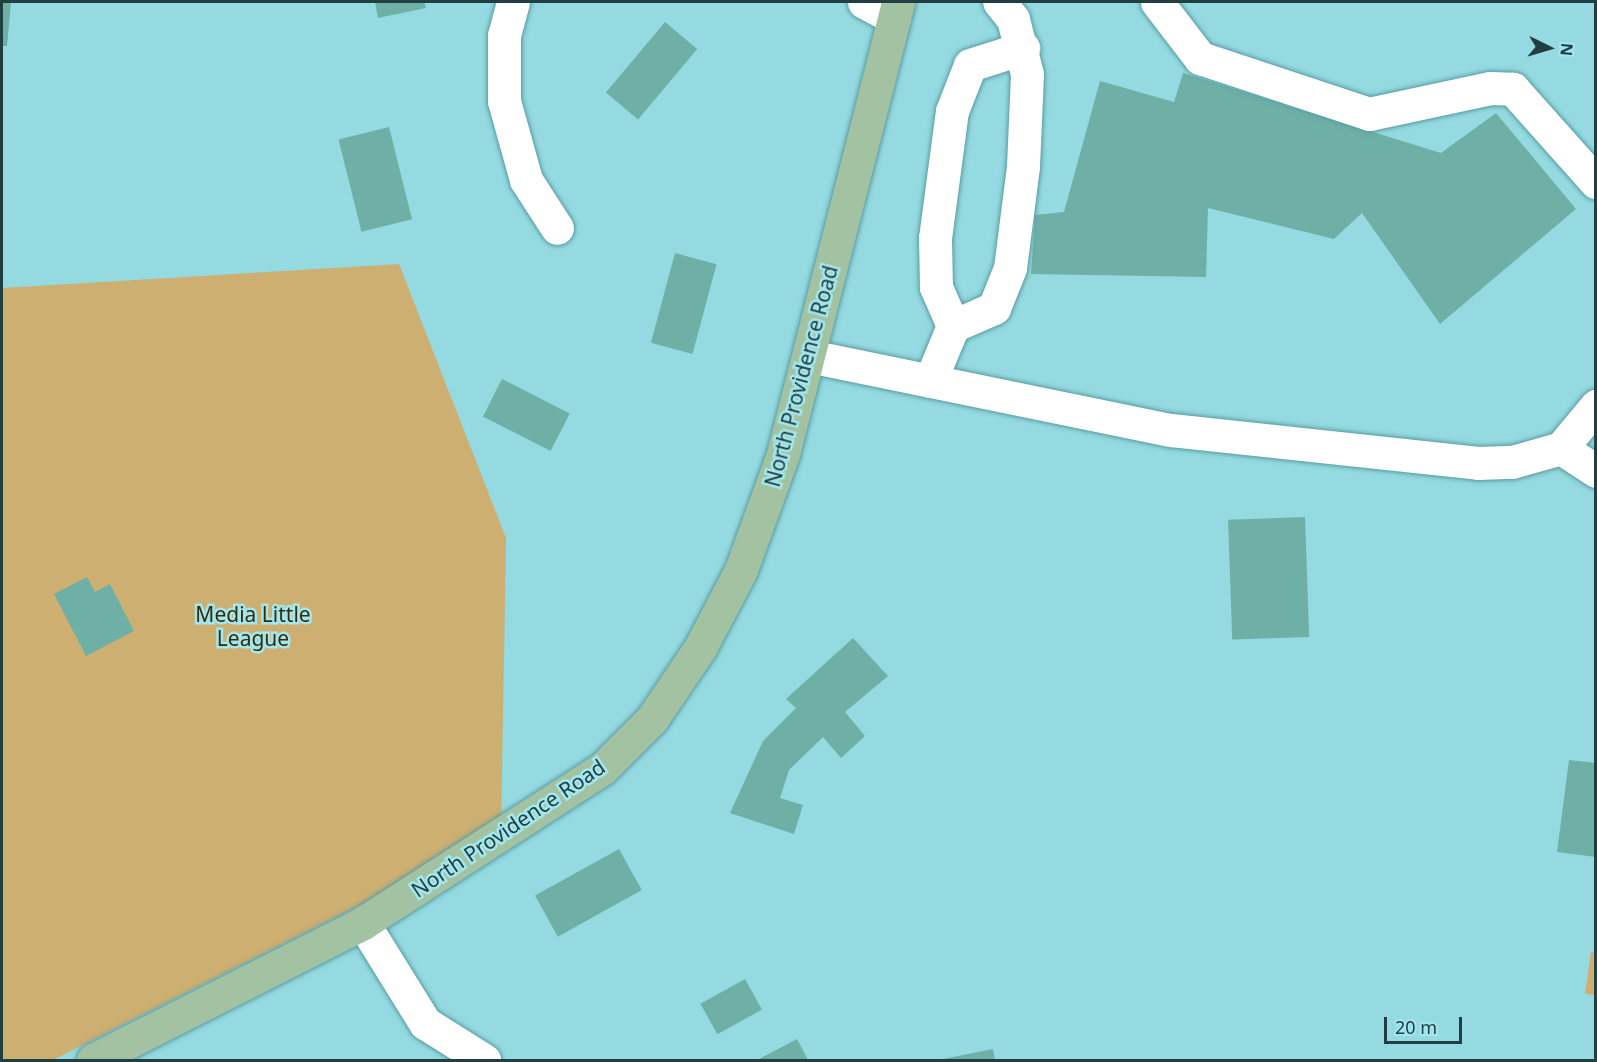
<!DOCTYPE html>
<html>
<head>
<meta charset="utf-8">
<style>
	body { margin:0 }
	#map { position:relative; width:1597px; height:1062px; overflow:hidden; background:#95dae1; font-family:"Noto Sans",sans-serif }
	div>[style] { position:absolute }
	.green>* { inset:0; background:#cdaf71 }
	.building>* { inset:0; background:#6eb0a6; transform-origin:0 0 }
	.roads { filter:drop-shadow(0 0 2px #599da3) drop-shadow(0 0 2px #599da3) }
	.minor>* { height:33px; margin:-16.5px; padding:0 16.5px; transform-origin:16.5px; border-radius:16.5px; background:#fff }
	.major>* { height:33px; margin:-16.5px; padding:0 16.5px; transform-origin:16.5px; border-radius:16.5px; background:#a2c2a2 }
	span { translate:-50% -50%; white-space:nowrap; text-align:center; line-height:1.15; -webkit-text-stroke:5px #a2e7ee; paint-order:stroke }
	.street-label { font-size:21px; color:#213e41 }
	.park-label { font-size:21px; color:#392a0a }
	.frame { position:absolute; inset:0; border:3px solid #213e41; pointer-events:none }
	.north { position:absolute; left:1519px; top:18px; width:60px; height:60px; -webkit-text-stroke:4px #a2e7ee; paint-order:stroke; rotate:95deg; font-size:16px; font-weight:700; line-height:24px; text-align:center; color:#213e41 }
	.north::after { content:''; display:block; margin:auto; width:21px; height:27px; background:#213e41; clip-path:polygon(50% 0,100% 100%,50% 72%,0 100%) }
	.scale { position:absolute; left:1384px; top:1017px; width:78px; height:27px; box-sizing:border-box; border:3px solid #213e41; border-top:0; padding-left:8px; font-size:18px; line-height:21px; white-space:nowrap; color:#213e41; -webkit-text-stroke:4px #a2e7ee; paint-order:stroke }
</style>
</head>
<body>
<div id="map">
	<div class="green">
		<i style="clip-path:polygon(399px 264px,506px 538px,501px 834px,53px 1060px,2px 1060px,2px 288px)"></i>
		<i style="clip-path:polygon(1591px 952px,1595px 952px,1595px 995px,1585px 994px)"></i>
	</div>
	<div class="building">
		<i style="clip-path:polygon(2px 2px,11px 2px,7px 46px,2px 46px)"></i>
		<i style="clip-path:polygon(375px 2px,424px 2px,426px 8px,378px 18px)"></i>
		<i style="left:665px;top:22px;width:42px;height:92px;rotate:40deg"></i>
		<i style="clip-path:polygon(1183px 73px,1441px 153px,1496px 113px,1576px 209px,1440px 324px,1362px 213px,1334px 239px,1208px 208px,1206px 277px,1031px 274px,1035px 215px,1064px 212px,1100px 81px,1174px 102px)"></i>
		<i style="left:389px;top:127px;width:95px;height:52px;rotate:76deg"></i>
		<i style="left:675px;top:253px;width:43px;height:93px;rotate:15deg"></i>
		<i style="left:502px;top:379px;width:76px;height:42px;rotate:27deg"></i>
		<i style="left:1305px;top:517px;width:120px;height:77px;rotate:88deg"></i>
		<i style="clip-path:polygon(87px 577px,95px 592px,110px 584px,134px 631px,86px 656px,54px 594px)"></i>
		<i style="clip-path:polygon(853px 638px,888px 676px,845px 712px,865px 736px,841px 758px,823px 737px,789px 770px,780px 798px,803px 805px,794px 834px,730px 813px,763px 741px,796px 708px,786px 699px)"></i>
		<i style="clip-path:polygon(1569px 760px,1596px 763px,1596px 857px,1557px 852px)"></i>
		<i style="left:619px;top:849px;width:47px;height:96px;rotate:61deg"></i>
		<i style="left:745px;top:979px;width:35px;height:51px;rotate:61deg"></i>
		<i style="clip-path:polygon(797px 1039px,808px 1060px,757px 1060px)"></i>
		<i style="clip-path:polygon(993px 1049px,995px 1060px,943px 1060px,943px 1059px)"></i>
	</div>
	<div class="roads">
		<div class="minor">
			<i style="left:513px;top:2px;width:34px;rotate:105deg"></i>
			<i style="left:504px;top:35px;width:66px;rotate:90deg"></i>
			<i style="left:504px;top:101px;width:82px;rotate:74.4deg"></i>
			<i style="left:526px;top:180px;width:57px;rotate:57.1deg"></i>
			<i style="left:864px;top:2px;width:34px;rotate:28deg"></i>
			<i style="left:1157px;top:2px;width:71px;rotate:52.5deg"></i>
			<i style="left:1200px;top:58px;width:178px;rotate:18.3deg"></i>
			<i style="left:1369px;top:114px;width:124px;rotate:-12.1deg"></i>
			<i style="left:1490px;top:88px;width:23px;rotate:2deg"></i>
			<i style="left:1513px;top:89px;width:125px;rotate:48.3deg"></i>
			<i style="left:953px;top:326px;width:43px;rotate:-113.6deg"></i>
			<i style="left:936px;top:287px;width:49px;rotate:-91.2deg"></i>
			<i style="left:935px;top:238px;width:128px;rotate:-82.4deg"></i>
			<i style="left:952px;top:111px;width:49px;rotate:-68.6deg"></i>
			<i style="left:970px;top:65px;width:56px;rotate:-17.8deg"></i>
			<i style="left:809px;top:356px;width:369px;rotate:11.6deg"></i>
			<i style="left:1171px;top:430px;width:309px;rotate:6.1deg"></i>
			<i style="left:1478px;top:463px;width:34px;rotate:-2deg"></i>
			<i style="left:1512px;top:462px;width:51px;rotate:-15.9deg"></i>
			<i style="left:1561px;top:448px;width:55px;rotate:-50.2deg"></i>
			<i style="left:930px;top:381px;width:60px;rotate:-67.3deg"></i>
			<i style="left:953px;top:326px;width:45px;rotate:-23.7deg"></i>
			<i style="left:994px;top:308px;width:43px;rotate:-68.2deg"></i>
			<i style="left:1010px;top:268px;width:103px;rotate:-82.7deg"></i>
			<i style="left:1023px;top:166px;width:92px;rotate:-87.5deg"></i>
			<i style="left:1027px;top:74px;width:57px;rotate:-104.3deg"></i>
			<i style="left:1013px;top:19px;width:22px;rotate:-129deg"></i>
			<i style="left:1561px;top:448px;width:42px;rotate:33.3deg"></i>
			<i style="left:363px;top:923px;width:118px;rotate:58.2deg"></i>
			<i style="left:425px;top:1023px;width:70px;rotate:32.1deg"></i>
		</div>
		<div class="major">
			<i style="left:93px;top:1060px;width:303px;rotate:-26.9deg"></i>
			<i style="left:363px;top:923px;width:284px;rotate:-32.8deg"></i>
			<i style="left:602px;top:769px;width:71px;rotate:-45deg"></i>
			<i style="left:652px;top:719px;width:86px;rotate:-55.9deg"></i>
			<i style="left:700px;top:648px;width:88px;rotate:-62.3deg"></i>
			<i style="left:741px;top:570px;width:123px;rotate:-70.1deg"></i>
			<i style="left:783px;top:454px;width:466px;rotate:-75.7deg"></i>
		</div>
	</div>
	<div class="street-label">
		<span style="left:801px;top:376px;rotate:-75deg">North Providence Road</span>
		<span style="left:508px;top:828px;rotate:-34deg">North Providence Road</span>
	</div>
	<div class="park-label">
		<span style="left:253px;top:626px">Media Little<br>League</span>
	</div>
	<div class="frame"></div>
	<div class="north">N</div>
	<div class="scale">20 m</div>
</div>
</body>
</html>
